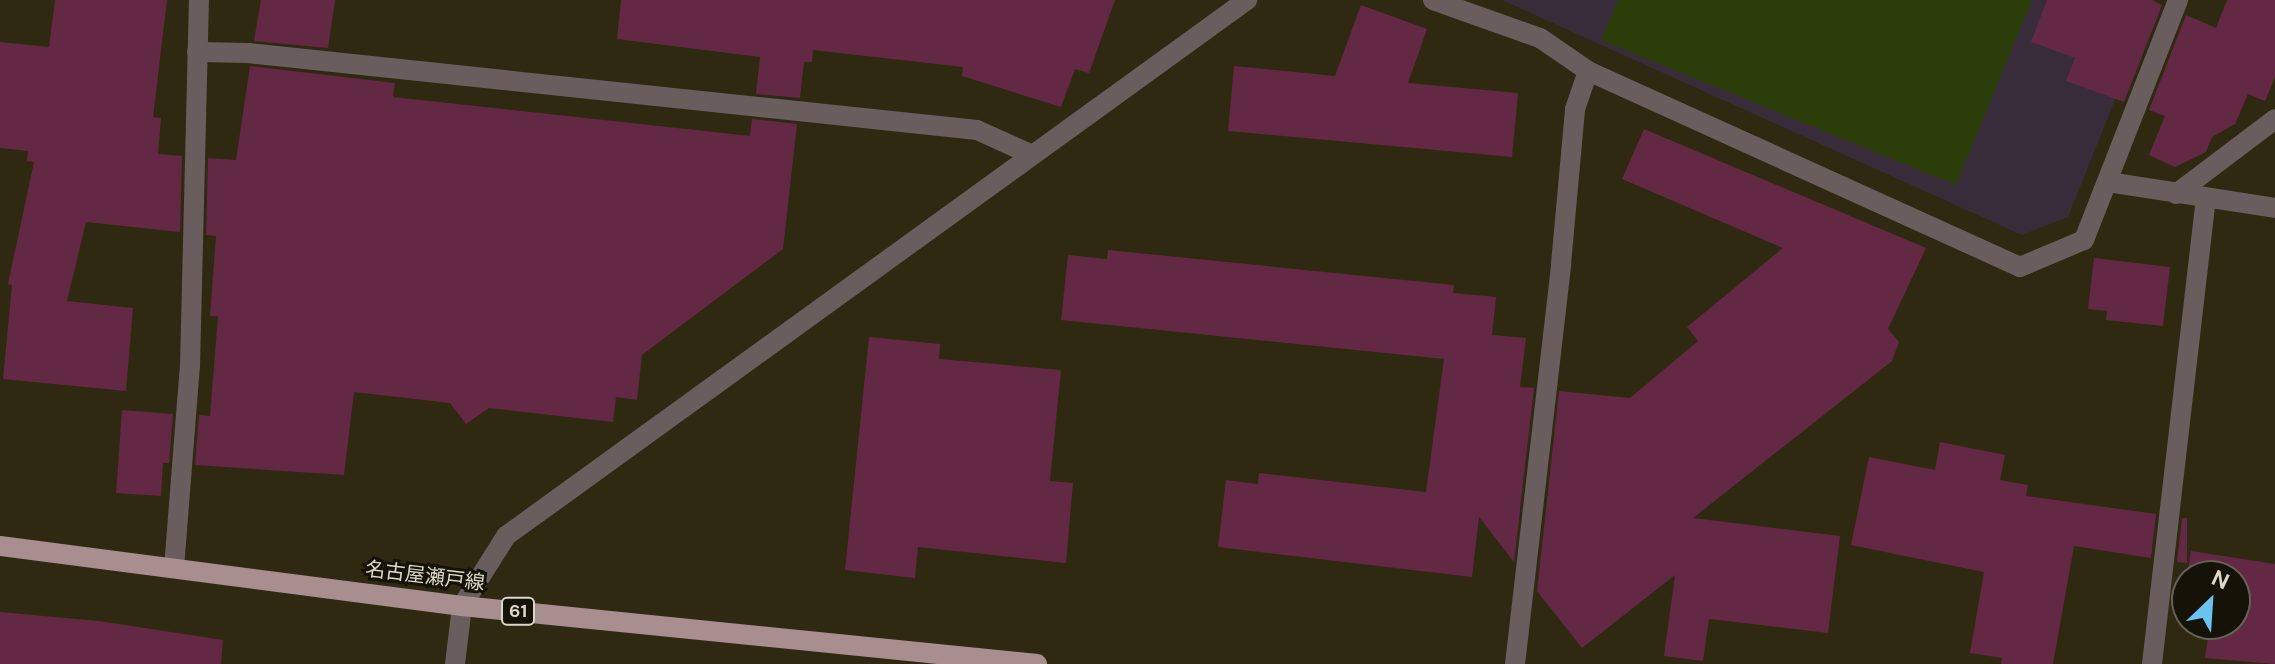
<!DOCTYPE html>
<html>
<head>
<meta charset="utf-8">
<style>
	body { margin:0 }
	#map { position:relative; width:2275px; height:664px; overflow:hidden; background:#302912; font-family:"DM Sans","Noto Sans JP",sans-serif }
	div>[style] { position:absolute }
	.education>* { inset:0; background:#392c3a }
	.green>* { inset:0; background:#2a3c07 }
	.building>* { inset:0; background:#632844 }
	.minor>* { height:20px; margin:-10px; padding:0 10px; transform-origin:10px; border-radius:10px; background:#6a5d5d }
	.major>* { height:20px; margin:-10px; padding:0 10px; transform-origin:10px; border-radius:10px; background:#a98e90 }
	span { translate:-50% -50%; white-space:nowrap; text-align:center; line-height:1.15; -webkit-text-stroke:6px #151208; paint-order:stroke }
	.shield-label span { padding:2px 6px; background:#151208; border:2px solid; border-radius:6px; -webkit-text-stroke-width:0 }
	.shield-label { font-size:18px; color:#dcd7ca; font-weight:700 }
	.street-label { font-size:20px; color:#dcd7ca }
	.north { position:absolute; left:2171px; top:560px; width:80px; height:80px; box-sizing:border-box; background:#151208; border:2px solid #656156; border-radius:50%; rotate:25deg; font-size:22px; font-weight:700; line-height:32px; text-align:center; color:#dcd7ca }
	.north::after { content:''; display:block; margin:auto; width:28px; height:36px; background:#6bc3f2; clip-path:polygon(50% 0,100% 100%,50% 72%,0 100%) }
</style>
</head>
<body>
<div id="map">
	<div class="education">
		<i style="clip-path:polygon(1502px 0,2155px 0,2068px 217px,2022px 235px)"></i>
	</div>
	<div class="green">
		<i style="clip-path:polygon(1618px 0,2032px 0,1956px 185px,1601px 40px)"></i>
	</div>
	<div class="building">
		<i style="clip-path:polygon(55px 0,167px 0,153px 117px,161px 118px,158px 154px,182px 156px,180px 232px,86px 222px,67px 301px,133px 308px,126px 391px,3px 379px,12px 285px,8px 284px,34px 162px,27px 161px,28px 151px,0 148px,0 42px,49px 47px)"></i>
		<i style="clip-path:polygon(261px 0,335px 0,328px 48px,254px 41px)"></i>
		<i style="clip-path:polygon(621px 0,1115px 0,1089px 73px,1075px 69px,1061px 107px,962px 76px,963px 67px,813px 50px,812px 62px,804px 62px,800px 98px,756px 94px,760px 57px,617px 39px)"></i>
		<i style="clip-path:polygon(2047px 0,2151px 0,2162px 5px,2124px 102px,2066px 81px,2075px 58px,2031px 42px)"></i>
		<i style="clip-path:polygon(2227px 0,2275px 0,2275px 77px,2265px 101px,2248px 94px,2235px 124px,2212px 137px,2206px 152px,2175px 167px,2149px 155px,2165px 116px,2149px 110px,2186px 15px,2216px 28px)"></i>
		<i style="clip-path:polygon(1361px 5px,1427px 29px,1408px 83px,1518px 93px,1512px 157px,1228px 131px,1234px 66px,1335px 76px)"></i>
		<i style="clip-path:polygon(250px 66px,395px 83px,393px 97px,750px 136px,752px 119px,797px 124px,783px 249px,642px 355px,637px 400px,616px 397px,613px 422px,489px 408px,466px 424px,450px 403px,354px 392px,344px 475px,195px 465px,199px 415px,210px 416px,218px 316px,210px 316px,216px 236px,206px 235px,208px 158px,236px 160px)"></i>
		<i style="clip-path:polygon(1644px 129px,1926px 248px,1888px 329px,1899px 342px,1892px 361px,1693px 518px,1840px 536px,1828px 633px,1709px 619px,1703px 661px,1664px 656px,1675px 575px,1582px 648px,1537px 591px,1559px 391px,1630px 398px,1698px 341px,1687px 327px,1783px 248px,1622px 179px)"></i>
		<i style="clip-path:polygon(1108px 250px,1454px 285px,1453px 293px,1496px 297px,1492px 335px,1526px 338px,1520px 387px,1534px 388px,1514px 562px,1479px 517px,1472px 577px,1218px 547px,1226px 480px,1258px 484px,1259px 473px,1426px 492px,1444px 359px,1061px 320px,1068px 255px,1107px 259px)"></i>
		<i style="clip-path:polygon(2094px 258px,2170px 267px,2163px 326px,2106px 320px,2107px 311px,2088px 309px)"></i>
		<i style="clip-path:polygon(869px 337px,940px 344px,939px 359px,1061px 370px,1050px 481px,1073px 483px,1066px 563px,918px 547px,915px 578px,845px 570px)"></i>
		<i style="clip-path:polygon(122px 410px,173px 414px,169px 463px,163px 463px,161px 496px,116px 493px)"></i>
		<i style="clip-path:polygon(1940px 442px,2005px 455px,2000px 480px,2028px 485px,2026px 496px,2156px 514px,2151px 558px,2074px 546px,2053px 664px,2001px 664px,2002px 658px,1970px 653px,1984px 572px,1851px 545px,1869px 457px,1935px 470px)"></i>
		<i style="clip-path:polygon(2182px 518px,2187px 518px,2187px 563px,2177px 562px)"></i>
		<i style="clip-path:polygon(2191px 551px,2275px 564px,2275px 664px,2205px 658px,2210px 624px,2235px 624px,2235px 576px,2187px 576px)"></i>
		<i style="clip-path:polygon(0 612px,99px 621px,223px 640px,221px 664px,0 664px)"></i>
	</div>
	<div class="minor">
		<i style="left:1433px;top:0;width:114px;rotate:19.6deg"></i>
		<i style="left:1540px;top:38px;width:58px;rotate:34.5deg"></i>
		<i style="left:1588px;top:71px;width:474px;rotate:24.4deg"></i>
		<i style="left:2020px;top:267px;width:69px;rotate:-22.9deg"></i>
		<i style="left:2084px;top:240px;width:258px;rotate:-68.6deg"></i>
		<i style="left:197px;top:52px;width:51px;rotate:1.1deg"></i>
		<i style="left:248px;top:53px;width:733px;rotate:6.03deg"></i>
		<i style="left:977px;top:130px;width:58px;rotate:24.4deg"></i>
		<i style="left:2108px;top:182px;width:169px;rotate:8.8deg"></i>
		<i style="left:2176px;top:194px;width:124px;rotate:-37.1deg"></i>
		<i style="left:174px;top:568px;width:203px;rotate:-85.5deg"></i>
		<i style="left:190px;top:366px;width:366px;rotate:-88.6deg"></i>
		<i style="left:455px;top:664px;width:58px;rotate:-83.1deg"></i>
		<i style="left:462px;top:606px;width:83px;rotate:-57.8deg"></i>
		<i style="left:506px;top:536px;width:915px;rotate:-35.88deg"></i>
		<i style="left:1515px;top:664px;width:403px;rotate:-83.4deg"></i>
		<i style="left:1561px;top:264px;width:156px;rotate:-84.8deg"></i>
		<i style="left:1575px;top:109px;width:40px;rotate:-71.1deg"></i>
		<i style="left:2152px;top:664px;width:468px;rotate:-83.4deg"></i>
	</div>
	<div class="major">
		<i style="left:0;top:546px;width:466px;rotate:7.4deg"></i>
		<i style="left:462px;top:606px;width:578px;rotate:5.76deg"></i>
	</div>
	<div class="shield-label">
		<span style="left:518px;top:611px">61</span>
	</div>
	<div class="street-label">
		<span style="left:425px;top:576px;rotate:7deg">名古屋瀬戸線</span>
	</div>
	<div class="north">N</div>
</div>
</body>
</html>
